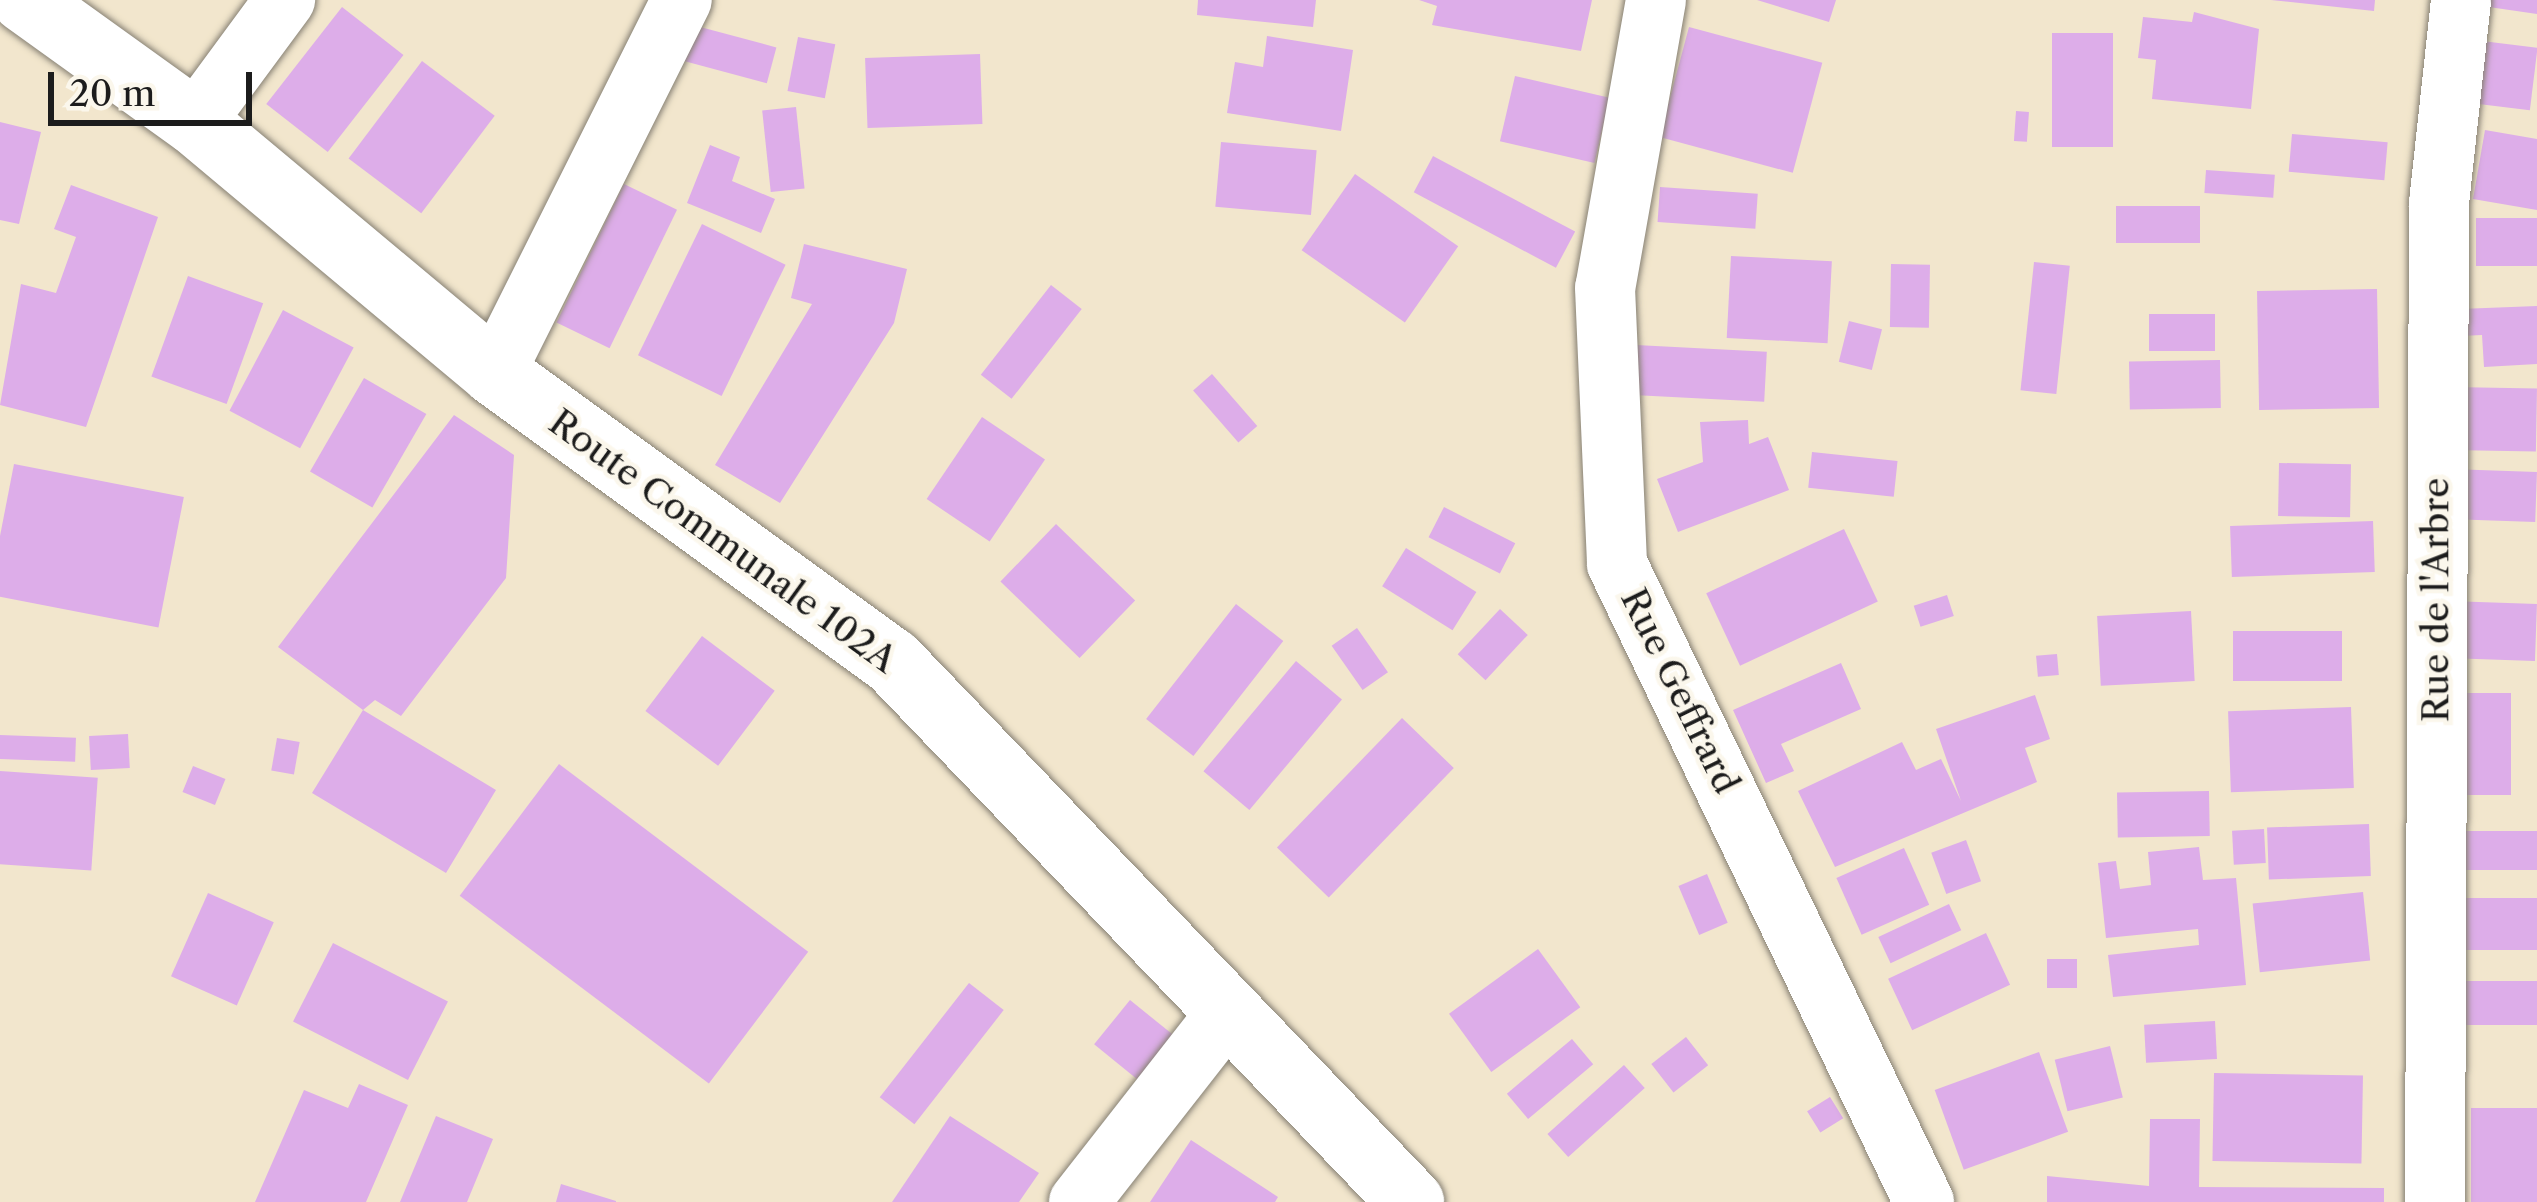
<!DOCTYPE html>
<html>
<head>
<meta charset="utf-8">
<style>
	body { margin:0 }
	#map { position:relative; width:2537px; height:1202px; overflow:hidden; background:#f2e6cd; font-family:"Libre Caslon Text",serif }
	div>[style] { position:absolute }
	.building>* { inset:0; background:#ddade9; transform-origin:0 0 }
	.roads { filter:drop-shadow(0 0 3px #878174) drop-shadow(0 0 3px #878174) }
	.street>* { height:60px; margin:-30px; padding:0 30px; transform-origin:30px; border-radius:30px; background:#fff }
	.secondary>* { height:66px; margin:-33px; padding:0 33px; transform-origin:33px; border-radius:33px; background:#fff }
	span { translate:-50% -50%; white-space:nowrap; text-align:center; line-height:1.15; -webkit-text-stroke:9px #fbf7ec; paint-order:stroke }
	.street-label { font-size:36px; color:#1c1c1c }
	.scale { position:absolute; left:48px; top:72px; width:204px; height:54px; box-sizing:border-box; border:6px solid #1c1c1c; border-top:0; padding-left:15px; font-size:36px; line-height:42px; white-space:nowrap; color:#1c1c1c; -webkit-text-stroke:9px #fbf7ec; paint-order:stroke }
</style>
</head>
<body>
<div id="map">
	<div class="building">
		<i style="clip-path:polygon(1198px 0,1316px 0,1313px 27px,1197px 15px)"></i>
		<i style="clip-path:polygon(1419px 0,1592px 0,1581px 51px,1432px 25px,1437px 6px)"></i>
		<i style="clip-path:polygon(1757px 0,1836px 0,1829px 22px)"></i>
		<i style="clip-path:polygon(2271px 0,2375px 0,2374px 11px)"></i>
		<i style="clip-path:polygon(2482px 0,2537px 0,2537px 14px,2482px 6px)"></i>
		<i style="left:342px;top:7px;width:78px;height:123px;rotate:38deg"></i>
		<i style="clip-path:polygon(2194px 12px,2259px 29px,2251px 109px,2152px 99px,2156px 60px,2138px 58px,2143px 17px,2192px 22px)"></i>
		<i style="left:674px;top:20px;width:106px;height:37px;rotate:15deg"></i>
		<i style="left:1689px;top:27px;width:138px;height:114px;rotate:15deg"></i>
		<i style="left:2052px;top:33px;width:61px;height:114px"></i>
		<i style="clip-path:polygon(1267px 36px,1353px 50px,1341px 131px,1227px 113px,1235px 62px,1263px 67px)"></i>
		<i style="left:798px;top:37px;width:38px;height:55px;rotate:11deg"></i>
		<i style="left:2474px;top:40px;width:64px;height:63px;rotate:7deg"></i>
		<i style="left:980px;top:54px;width:70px;height:115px;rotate:88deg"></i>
		<i style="left:422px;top:61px;width:91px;height:122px;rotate:37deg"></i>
		<i style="left:1515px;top:76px;width:97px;height:67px;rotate:13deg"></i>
		<i style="left:796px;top:107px;width:82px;height:34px;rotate:84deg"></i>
		<i style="left:2016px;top:111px;width:13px;height:30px;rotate:4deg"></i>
		<i style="clip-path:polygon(0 122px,41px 132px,19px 224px,0 220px)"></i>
		<i style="clip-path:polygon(2485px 130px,2537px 139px,2537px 210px,2473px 199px)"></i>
		<i style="left:2292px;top:134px;width:96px;height:38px;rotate:5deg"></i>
		<i style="left:1221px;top:142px;width:96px;height:65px;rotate:5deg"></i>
		<i style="clip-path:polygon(710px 145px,740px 157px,732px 181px,775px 199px,761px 233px,687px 203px)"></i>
		<i style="left:1433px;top:156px;width:161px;height:41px;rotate:28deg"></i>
		<i style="left:2206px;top:170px;width:69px;height:23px;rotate:4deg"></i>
		<i style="left:1355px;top:174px;width:126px;height:93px;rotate:35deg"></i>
		<i style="left:624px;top:184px;width:59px;height:154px;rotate:26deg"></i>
		<i style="clip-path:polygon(71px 185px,158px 217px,86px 427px,0 405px,21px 284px,56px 293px,76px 237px,54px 229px)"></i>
		<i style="left:1660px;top:187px;width:98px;height:35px;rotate:4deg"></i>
		<i style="left:2116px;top:206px;width:84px;height:37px"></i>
		<i style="left:2476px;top:218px;width:61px;height:48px"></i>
		<i style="left:702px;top:224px;width:93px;height:146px;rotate:26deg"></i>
		<i style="clip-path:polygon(804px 244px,907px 269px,894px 323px,780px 503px,715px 465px,812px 304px,791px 298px)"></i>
		<i style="left:1731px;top:256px;width:101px;height:82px;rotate:3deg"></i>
		<i style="left:2034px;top:262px;width:36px;height:129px;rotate:6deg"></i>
		<i style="left:1891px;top:264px;width:39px;height:63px;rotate:1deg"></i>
		<i style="left:188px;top:276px;width:80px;height:107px;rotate:20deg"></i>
		<i style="left:1051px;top:285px;width:39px;height:114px;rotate:38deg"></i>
		<i style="left:2377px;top:289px;width:119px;height:120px;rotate:89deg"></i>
		<i style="clip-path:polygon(2537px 306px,2537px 364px,2484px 367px,2482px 335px,2461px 336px,2460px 309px)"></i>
		<i style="left:283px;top:310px;width:80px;height:114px;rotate:28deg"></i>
		<i style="left:2215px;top:314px;width:37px;height:66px;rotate:90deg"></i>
		<i style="left:1849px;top:321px;width:34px;height:42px;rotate:14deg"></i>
		<i style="left:1636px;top:345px;width:131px;height:50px;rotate:3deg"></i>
		<i style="left:2220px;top:360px;width:48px;height:91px;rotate:89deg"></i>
		<i style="left:1212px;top:374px;width:69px;height:25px;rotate:49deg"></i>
		<i style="left:364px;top:378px;width:72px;height:108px;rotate:30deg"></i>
		<i style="left:2452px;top:387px;width:85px;height:63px;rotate:1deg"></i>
		<i style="clip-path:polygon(454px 415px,514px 455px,506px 578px,401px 716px,375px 700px,363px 710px,496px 790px,446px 873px,312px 793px,363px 710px,278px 647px)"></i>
		<i style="left:982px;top:417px;width:76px;height:99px;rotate:34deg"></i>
		<i style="clip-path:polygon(1748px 420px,1749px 444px,1768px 437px,1789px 490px,1678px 532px,1657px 479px,1703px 462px,1700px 422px)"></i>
		<i style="left:1812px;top:452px;width:86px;height:36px;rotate:6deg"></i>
		<i style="left:2279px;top:463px;width:72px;height:53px;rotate:1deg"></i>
		<i style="left:14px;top:464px;width:173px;height:133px;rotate:11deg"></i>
		<i style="left:2450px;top:469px;width:87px;height:50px;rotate:2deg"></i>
		<i style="left:1444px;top:507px;width:80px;height:34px;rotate:27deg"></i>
		<i style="left:2373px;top:521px;width:51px;height:143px;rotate:88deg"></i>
		<i style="left:1056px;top:524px;width:110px;height:80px;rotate:44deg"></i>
		<i style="left:1844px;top:529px;width:80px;height:152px;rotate:65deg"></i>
		<i style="left:1406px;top:548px;width:83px;height:45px;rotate:32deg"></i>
		<i style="left:1947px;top:595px;width:22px;height:35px;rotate:72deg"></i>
		<i style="left:2449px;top:601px;width:88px;height:57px;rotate:2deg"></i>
		<i style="left:1236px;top:604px;width:60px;height:146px;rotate:38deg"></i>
		<i style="left:1500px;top:609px;width:38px;height:62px;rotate:43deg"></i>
		<i style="left:2191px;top:611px;width:70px;height:94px;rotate:87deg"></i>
		<i style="left:1357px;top:628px;width:54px;height:31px;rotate:55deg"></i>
		<i style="left:2233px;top:631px;width:109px;height:50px"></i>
		<i style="left:702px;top:636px;width:91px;height:94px;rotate:37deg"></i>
		<i style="left:2057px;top:654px;width:21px;height:21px;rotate:85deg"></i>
		<i style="left:1296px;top:661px;width:60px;height:144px;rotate:40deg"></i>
		<i style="clip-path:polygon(1841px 663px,1861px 709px,1781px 744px,1794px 771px,1766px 783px,1733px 710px)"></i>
		<i style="left:2458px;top:693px;width:53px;height:102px"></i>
		<i style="clip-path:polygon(2035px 695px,2050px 739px,2025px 748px,2037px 782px,1835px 867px,1798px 791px,1902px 742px,1916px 770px,1941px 759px,1961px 801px,1936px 729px)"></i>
		<i style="left:2351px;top:707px;width:81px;height:123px;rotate:88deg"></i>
		<i style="left:1402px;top:718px;width:72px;height:180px;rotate:44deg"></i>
		<i style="left:128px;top:734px;width:34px;height:39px;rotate:87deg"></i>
		<i style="left:0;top:735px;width:76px;height:24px;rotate:2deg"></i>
		<i style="left:277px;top:738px;width:23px;height:33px;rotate:10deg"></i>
		<i style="left:559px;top:764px;width:312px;height:165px;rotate:37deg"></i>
		<i style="left:193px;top:766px;width:35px;height:28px;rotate:22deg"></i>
		<i style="left:0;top:771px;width:98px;height:93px;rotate:4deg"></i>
		<i style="left:2209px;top:791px;width:45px;height:92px;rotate:89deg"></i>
		<i style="left:2369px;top:824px;width:52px;height:102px;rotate:88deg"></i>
		<i style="left:2264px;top:829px;width:34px;height:32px;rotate:87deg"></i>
		<i style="left:2537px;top:831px;width:39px;height:84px;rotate:90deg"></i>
		<i style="left:1966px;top:840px;width:44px;height:37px;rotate:70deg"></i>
		<i style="clip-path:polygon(2199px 847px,2203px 880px,2236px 878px,2246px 985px,2113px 997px,2108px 955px,2199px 945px,2198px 929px,2106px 938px,2098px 863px,2116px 861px,2120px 889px,2151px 885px,2148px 852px)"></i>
		<i style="left:1904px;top:848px;width:62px;height:74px;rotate:66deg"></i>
		<i style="left:1707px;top:874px;width:53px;height:31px;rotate:67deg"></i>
		<i style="left:2363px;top:892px;width:69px;height:111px;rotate:84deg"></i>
		<i style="left:208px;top:893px;width:72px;height:91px;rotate:24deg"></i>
		<i style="left:2537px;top:898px;width:52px;height:85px;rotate:90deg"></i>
		<i style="left:1949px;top:904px;width:29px;height:78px;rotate:65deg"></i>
		<i style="left:1986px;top:933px;width:57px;height:108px;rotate:65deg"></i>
		<i style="left:333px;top:943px;width:129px;height:88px;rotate:27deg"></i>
		<i style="left:1538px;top:949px;width:72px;height:110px;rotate:54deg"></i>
		<i style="left:2047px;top:959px;width:30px;height:29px"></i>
		<i style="left:2537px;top:981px;width:44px;height:80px;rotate:90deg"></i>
		<i style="left:969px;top:983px;width:44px;height:145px;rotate:38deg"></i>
		<i style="left:1130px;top:1000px;width:57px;height:57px;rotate:39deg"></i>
		<i style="left:2215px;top:1021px;width:38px;height:71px;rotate:87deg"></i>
		<i style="left:1686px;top:1037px;width:36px;height:44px;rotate:52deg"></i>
		<i style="left:1572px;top:1039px;width:33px;height:85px;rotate:50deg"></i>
		<i style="left:2110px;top:1046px;width:53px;height:57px;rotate:76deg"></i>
		<i style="left:2039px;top:1052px;width:85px;height:111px;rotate:70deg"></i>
		<i style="left:1624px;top:1065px;width:31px;height:103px;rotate:48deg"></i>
		<i style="left:2214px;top:1073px;width:149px;height:88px;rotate:1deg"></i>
		<i style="clip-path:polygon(359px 1084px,408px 1105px,366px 1202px,255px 1202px,304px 1090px,348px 1108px)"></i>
		<i style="left:1830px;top:1097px;width:25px;height:27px;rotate:58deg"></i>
		<i style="left:2537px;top:1108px;width:94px;height:66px;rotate:90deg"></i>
		<i style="clip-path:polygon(436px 1116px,493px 1139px,467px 1202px,400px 1202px)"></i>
		<i style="clip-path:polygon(950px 1116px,1039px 1173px,1019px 1202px,892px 1202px)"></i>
		<i style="clip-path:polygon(2150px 1119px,2200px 1119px,2199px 1187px,2384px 1188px,2384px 1202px,2047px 1202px,2047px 1176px,2149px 1186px)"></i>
		<i style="clip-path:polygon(1191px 1140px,1278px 1197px,1275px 1202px,1150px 1202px)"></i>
		<i style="clip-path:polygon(561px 1184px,616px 1201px,616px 1202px,556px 1202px)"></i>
	</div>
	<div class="roads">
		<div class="street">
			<i style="left:1656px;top:0;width:292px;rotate:100deg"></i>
			<i style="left:1605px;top:288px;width:276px;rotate:87.5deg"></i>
			<i style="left:1617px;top:564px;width:708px;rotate:64.3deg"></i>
			<i style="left:195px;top:122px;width:152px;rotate:-53.6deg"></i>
			<i style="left:495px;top:373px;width:417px;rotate:-63.4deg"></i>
			<i style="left:1079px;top:1202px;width:242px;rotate:-52deg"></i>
			<i style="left:2435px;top:1202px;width:999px;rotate:-89.77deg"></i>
			<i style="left:2439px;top:203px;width:204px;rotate:-83.8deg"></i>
		</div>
		<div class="secondary">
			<i style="left:25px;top:0;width:209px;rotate:35.7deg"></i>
			<i style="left:195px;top:122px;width:391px;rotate:39.9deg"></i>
			<i style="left:495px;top:373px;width:490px;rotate:36deg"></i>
			<i style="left:892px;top:661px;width:750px;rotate:46.19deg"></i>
		</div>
	</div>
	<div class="street-label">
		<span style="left:723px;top:541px;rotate:36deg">Route Communale 102A</span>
		<span style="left:2436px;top:600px;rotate:-90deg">Rue de l'Arbre</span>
		<span style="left:1680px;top:691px;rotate:64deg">Rue Geffrard</span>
	</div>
	<div class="scale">20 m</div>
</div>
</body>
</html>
